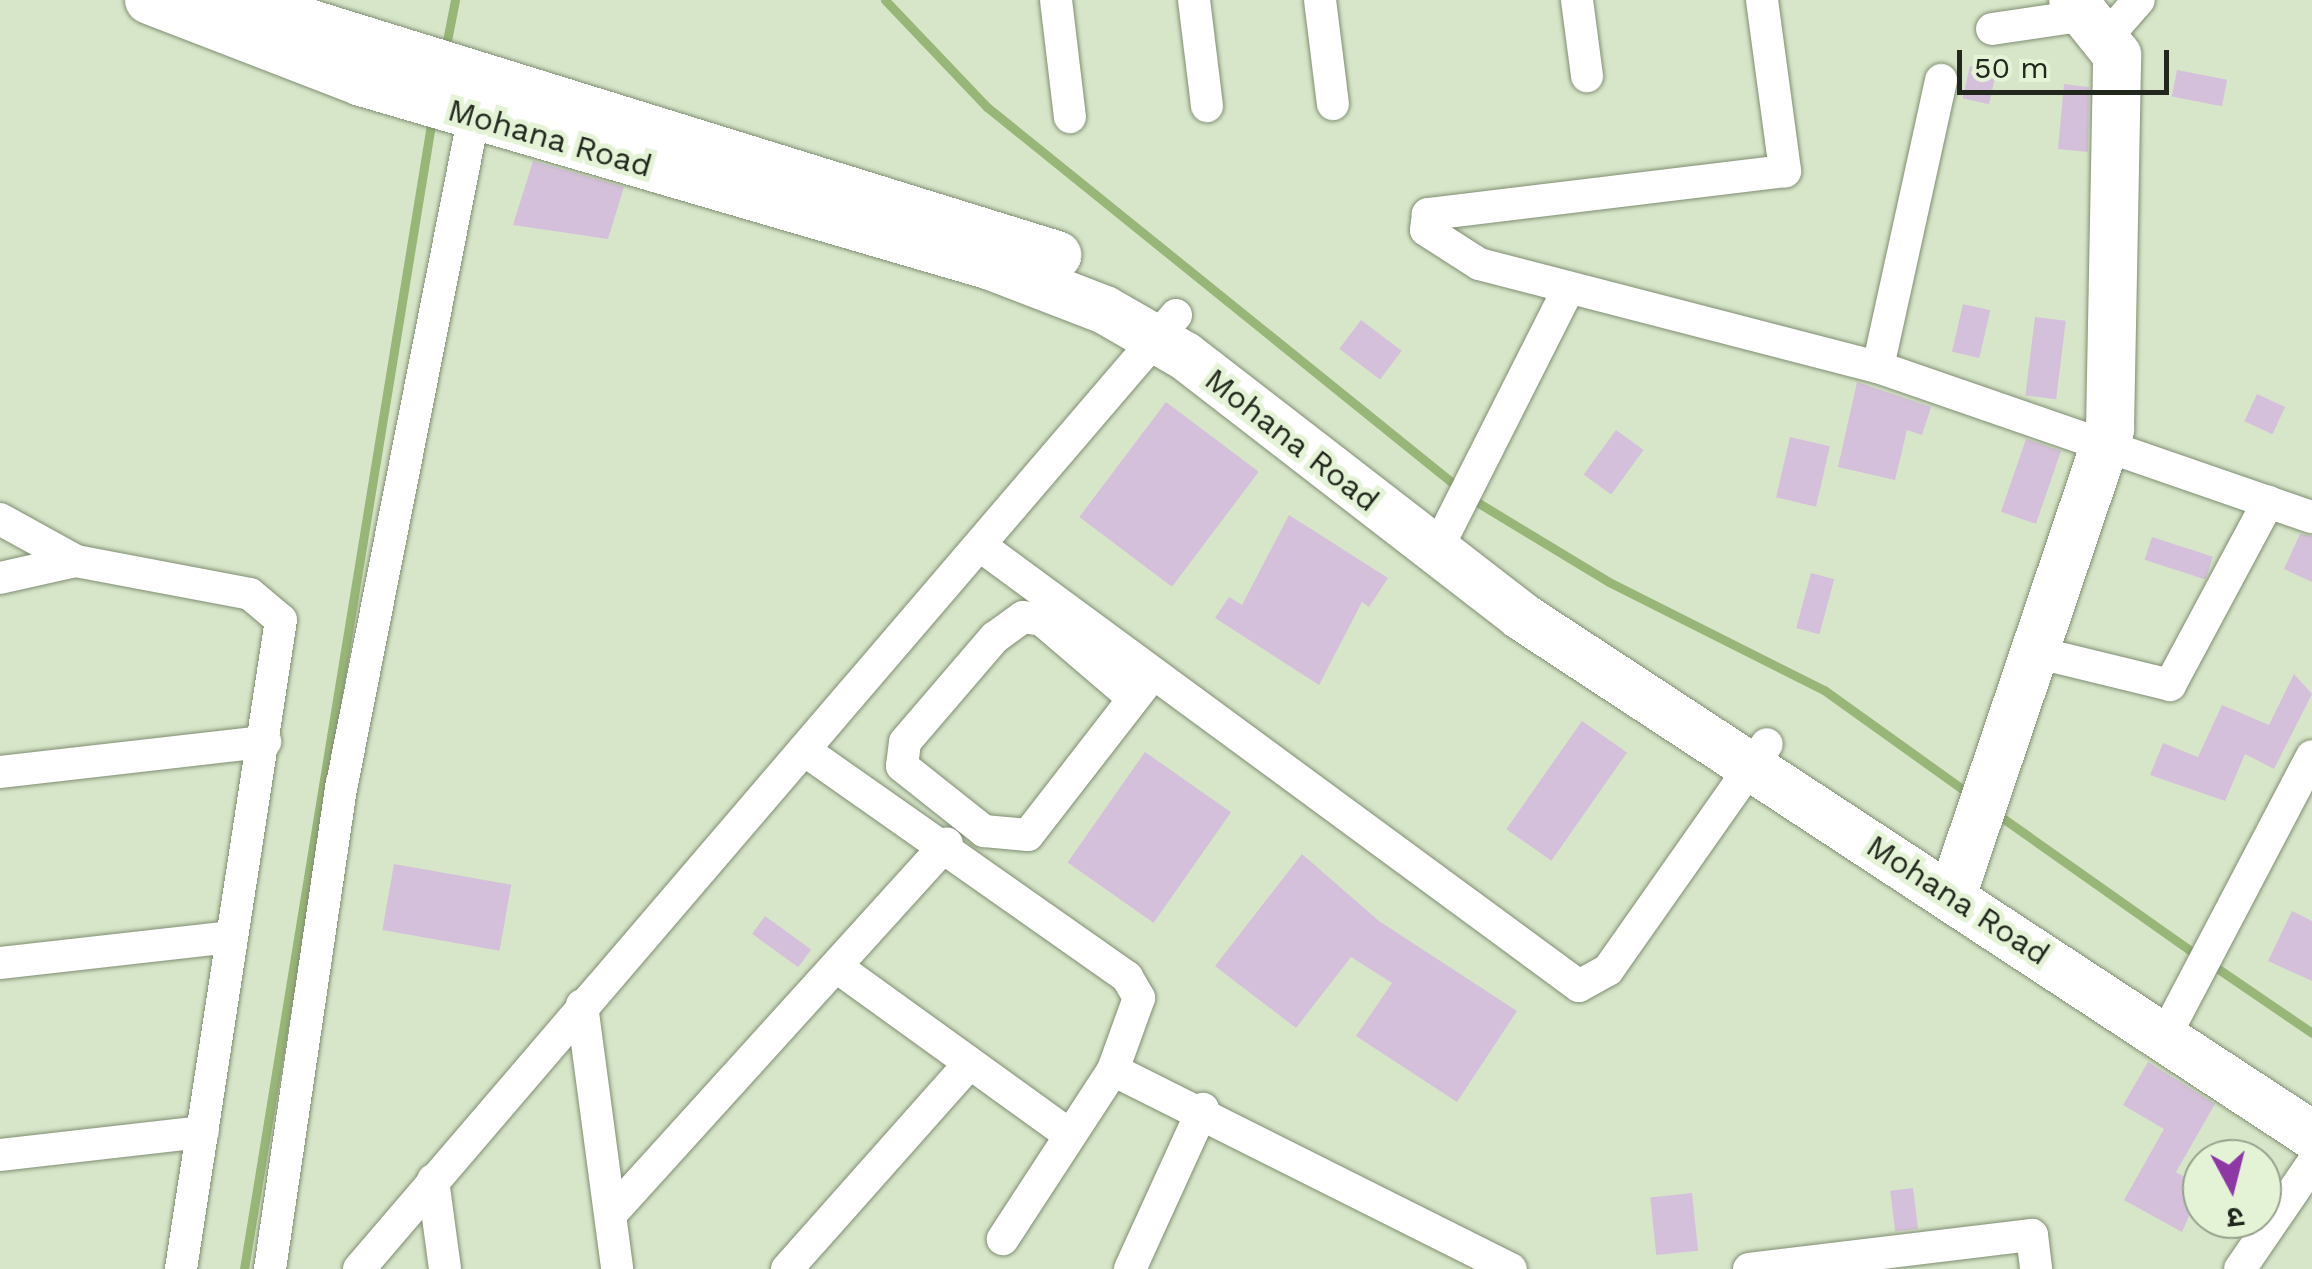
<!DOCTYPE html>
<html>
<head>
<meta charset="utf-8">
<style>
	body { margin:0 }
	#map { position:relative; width:2312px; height:1269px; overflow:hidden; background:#d7e6c9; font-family:"Work Sans","Noto Sans Devanagari",sans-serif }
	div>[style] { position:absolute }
	.stream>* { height:9px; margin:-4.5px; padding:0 4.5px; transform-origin:4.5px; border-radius:4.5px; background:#97b677 }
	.building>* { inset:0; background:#d4c0da; transform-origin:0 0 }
	.roads { filter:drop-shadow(0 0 2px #808e73) drop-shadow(0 0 2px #808e73) }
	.street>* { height:32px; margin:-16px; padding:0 16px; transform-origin:16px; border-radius:16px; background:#fff }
	.secondary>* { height:48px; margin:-24px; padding:0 24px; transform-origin:24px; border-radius:24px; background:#fff }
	span { translate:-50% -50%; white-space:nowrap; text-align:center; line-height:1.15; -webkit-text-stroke:10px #e4f3d6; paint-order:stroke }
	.street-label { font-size:32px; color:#21271c }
	.north { position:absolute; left:2182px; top:1139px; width:100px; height:100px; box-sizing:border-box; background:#e4f3d6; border:2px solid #96a18c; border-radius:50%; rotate:173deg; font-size:28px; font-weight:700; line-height:40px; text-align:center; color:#21271c }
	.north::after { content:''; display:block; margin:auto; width:35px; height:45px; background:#8e38a6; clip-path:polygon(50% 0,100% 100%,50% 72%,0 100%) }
	.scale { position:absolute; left:1957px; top:50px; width:212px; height:45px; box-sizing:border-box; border:5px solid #21271c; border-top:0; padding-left:12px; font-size:30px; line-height:35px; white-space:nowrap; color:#21271c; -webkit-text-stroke:8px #e4f3d6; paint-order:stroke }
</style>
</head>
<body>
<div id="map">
	<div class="stream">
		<i style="left:885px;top:0;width:148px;rotate:46.4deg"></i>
		<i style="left:987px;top:107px;width:608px;rotate:38.92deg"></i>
		<i style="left:445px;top:51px;width:52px;rotate:-78.9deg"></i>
		<i style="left:1472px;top:499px;width:160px;rotate:31.2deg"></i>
		<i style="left:1609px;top:582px;width:241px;rotate:26.7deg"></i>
		<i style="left:1824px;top:690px;width:178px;rotate:35.6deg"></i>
		<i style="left:1994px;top:812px;width:250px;rotate:35.2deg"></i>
		<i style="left:2211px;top:964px;width:122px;rotate:34.3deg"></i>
		<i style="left:244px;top:1269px;width:1165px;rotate:-80.72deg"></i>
	</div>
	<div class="building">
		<i style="left:1970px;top:66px;width:27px;height:33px;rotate:13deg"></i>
		<i style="left:2177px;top:70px;width:51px;height:27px;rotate:11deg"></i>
		<i style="clip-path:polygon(2064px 84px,2089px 87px,2088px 152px,2058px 149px)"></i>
		<i style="clip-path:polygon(533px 161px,624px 187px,608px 239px,513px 225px)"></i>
		<i style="left:1963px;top:304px;width:28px;height:49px;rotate:13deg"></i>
		<i style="left:2035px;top:317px;width:31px;height:79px;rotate:7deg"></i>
		<i style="left:1361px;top:320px;width:51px;height:36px;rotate:37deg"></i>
		<i style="clip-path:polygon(1857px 382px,1931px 407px,1922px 435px,1907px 430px,1895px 480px,1838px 467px)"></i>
		<i style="left:2257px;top:394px;width:31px;height:30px;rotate:25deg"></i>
		<i style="left:1166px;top:402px;width:116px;height:144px;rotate:37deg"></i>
		<i style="left:1616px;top:430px;width:34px;height:55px;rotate:36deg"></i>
		<i style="left:1790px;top:437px;width:41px;height:62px;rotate:13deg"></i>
		<i style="left:2026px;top:439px;width:37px;height:77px;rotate:19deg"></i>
		<i style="clip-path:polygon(1289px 515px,1388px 578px,1369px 607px,1362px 602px,1319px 685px,1215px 618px,1229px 597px,1242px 605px)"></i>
		<i style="clip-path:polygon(2300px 534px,2312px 536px,2312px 582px,2284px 569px)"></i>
		<i style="left:2152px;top:537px;width:64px;height:24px;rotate:18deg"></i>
		<i style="left:1811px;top:573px;width:24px;height:57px;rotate:15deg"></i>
		<i style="clip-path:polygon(2294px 674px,2312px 694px,2274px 769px,2245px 754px,2225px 801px,2150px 775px,2163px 743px,2198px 757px,2222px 705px,2269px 725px)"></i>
		<i style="left:1582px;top:721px;width:55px;height:132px;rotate:35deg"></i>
		<i style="left:1145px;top:752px;width:105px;height:135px;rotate:35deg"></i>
		<i style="clip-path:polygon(1302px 854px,1379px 921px,1517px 1011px,1457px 1102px,1356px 1036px,1392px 983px,1351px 957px,1296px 1028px,1215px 966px)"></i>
		<i style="left:394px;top:864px;width:119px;height:67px;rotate:10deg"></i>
		<i style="clip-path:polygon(2292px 911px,2312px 921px,2312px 981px,2268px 961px)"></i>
		<i style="left:765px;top:916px;width:57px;height:22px;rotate:36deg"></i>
		<i style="clip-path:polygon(2148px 1062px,2215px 1104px,2176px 1172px,2202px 1187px,2182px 1232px,2124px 1200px,2164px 1129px,2123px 1105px)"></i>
		<i style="left:1913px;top:1188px;width:41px;height:23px;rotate:83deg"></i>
		<i style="left:1692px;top:1193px;width:58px;height:42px;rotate:84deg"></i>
	</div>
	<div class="roads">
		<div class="street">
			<i style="left:1056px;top:0;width:118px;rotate:83.2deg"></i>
			<i style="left:1194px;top:0;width:107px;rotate:83deg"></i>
			<i style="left:1320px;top:0;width:105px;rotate:82.9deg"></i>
			<i style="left:1577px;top:0;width:77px;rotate:82.5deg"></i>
			<i style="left:1762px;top:0;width:173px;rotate:82.3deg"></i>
			<i style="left:1785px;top:171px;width:360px;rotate:173.1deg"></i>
			<i style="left:1428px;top:214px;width:16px;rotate:97deg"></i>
			<i style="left:1426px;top:230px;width:63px;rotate:32.7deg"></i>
			<i style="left:1479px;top:264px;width:412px;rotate:14.5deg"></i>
			<i style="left:1878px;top:367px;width:459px;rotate:19.1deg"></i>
			<i style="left:1992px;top:29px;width:96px;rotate:-8.4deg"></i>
			<i style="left:2109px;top:34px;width:45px;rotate:-48.6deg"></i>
			<i style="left:1878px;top:367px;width:294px;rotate:-77.6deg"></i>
			<i style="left:0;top:519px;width:87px;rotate:28.9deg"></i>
			<i style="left:76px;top:561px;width:177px;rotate:10.7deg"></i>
			<i style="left:250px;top:594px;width:40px;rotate:40deg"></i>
			<i style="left:281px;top:620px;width:657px;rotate:98.76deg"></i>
			<i style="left:982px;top:547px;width:741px;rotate:36.33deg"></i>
			<i style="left:1579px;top:986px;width:33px;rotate:-29deg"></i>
			<i style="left:1608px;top:970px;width:276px;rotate:-54.9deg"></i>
			<i style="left:1435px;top:553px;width:297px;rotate:-63.2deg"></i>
			<i style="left:0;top:578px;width:78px;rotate:-12.6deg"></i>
			<i style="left:2039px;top:653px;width:135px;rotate:13.7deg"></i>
			<i style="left:2170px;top:685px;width:208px;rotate:-61.8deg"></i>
			<i style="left:1132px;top:697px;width:118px;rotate:-139.5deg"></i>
			<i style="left:1042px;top:620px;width:19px;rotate:-171deg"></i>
			<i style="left:1023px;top:617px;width:34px;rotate:144deg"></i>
			<i style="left:995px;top:637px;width:138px;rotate:130.6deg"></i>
			<i style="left:905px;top:742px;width:24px;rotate:97deg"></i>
			<i style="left:902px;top:766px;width:105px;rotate:38.4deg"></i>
			<i style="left:984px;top:831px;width:44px;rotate:5.2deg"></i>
			<i style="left:1028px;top:835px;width:204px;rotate:-52.2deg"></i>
			<i style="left:804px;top:750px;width:395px;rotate:35.1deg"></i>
			<i style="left:1127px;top:977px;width:24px;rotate:60deg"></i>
			<i style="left:1139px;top:998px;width:77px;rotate:109.9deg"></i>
			<i style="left:1113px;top:1070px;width:202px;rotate:123.1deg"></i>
			<i style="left:0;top:772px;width:267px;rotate:-6.5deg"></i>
			<i style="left:0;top:963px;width:231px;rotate:-6.4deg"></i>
			<i style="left:841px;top:970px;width:282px;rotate:35.8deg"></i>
			<i style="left:582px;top:1005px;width:266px;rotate:82.4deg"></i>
			<i style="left:2165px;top:1036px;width:316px;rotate:-62.3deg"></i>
			<i style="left:1113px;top:1070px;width:445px;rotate:26.6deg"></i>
			<i style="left:0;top:1155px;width:204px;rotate:-6.5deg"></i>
			<i style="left:433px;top:1180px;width:90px;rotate:82.3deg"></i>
			<i style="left:611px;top:1214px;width:500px;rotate:-47.8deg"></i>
			<i style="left:270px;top:1269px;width:490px;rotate:-81.6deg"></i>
			<i style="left:342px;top:784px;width:682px;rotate:-78.84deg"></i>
			<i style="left:359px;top:1269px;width:1256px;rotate:-49.42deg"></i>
			<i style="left:787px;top:1269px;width:271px;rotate:-48.4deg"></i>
			<i style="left:1130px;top:1269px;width:176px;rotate:-65.5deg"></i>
			<i style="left:1749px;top:1269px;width:285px;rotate:-6.9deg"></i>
			<i style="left:2032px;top:1235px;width:34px;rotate:83deg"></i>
			<i style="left:2240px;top:1269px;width:127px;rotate:-55.6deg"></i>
		</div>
		<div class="secondary">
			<i style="left:149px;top:0;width:227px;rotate:21.1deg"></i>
			<i style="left:361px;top:82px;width:656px;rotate:16.28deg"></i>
			<i style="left:991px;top:266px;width:122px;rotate:21.1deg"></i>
			<i style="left:1105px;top:310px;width:92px;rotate:29.9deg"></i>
			<i style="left:1185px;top:356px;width:425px;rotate:37.7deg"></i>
			<i style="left:1521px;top:616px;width:946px;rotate:33.27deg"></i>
			<i style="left:234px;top:0;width:862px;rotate:17.22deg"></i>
			<i style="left:1952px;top:896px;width:493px;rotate:-71.3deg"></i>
			<i style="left:2110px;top:429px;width:374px;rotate:-88.9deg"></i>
			<i style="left:2117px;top:55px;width:70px;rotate:-128.7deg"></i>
		</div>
	</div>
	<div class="street-label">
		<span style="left:550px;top:138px;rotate:16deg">Mohana Road</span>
		<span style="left:1292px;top:440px;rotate:38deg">Mohana Road</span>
		<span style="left:1958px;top:900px;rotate:33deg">Mohana Road</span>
	</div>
	<div class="north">उ</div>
	<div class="scale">50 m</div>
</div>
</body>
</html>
